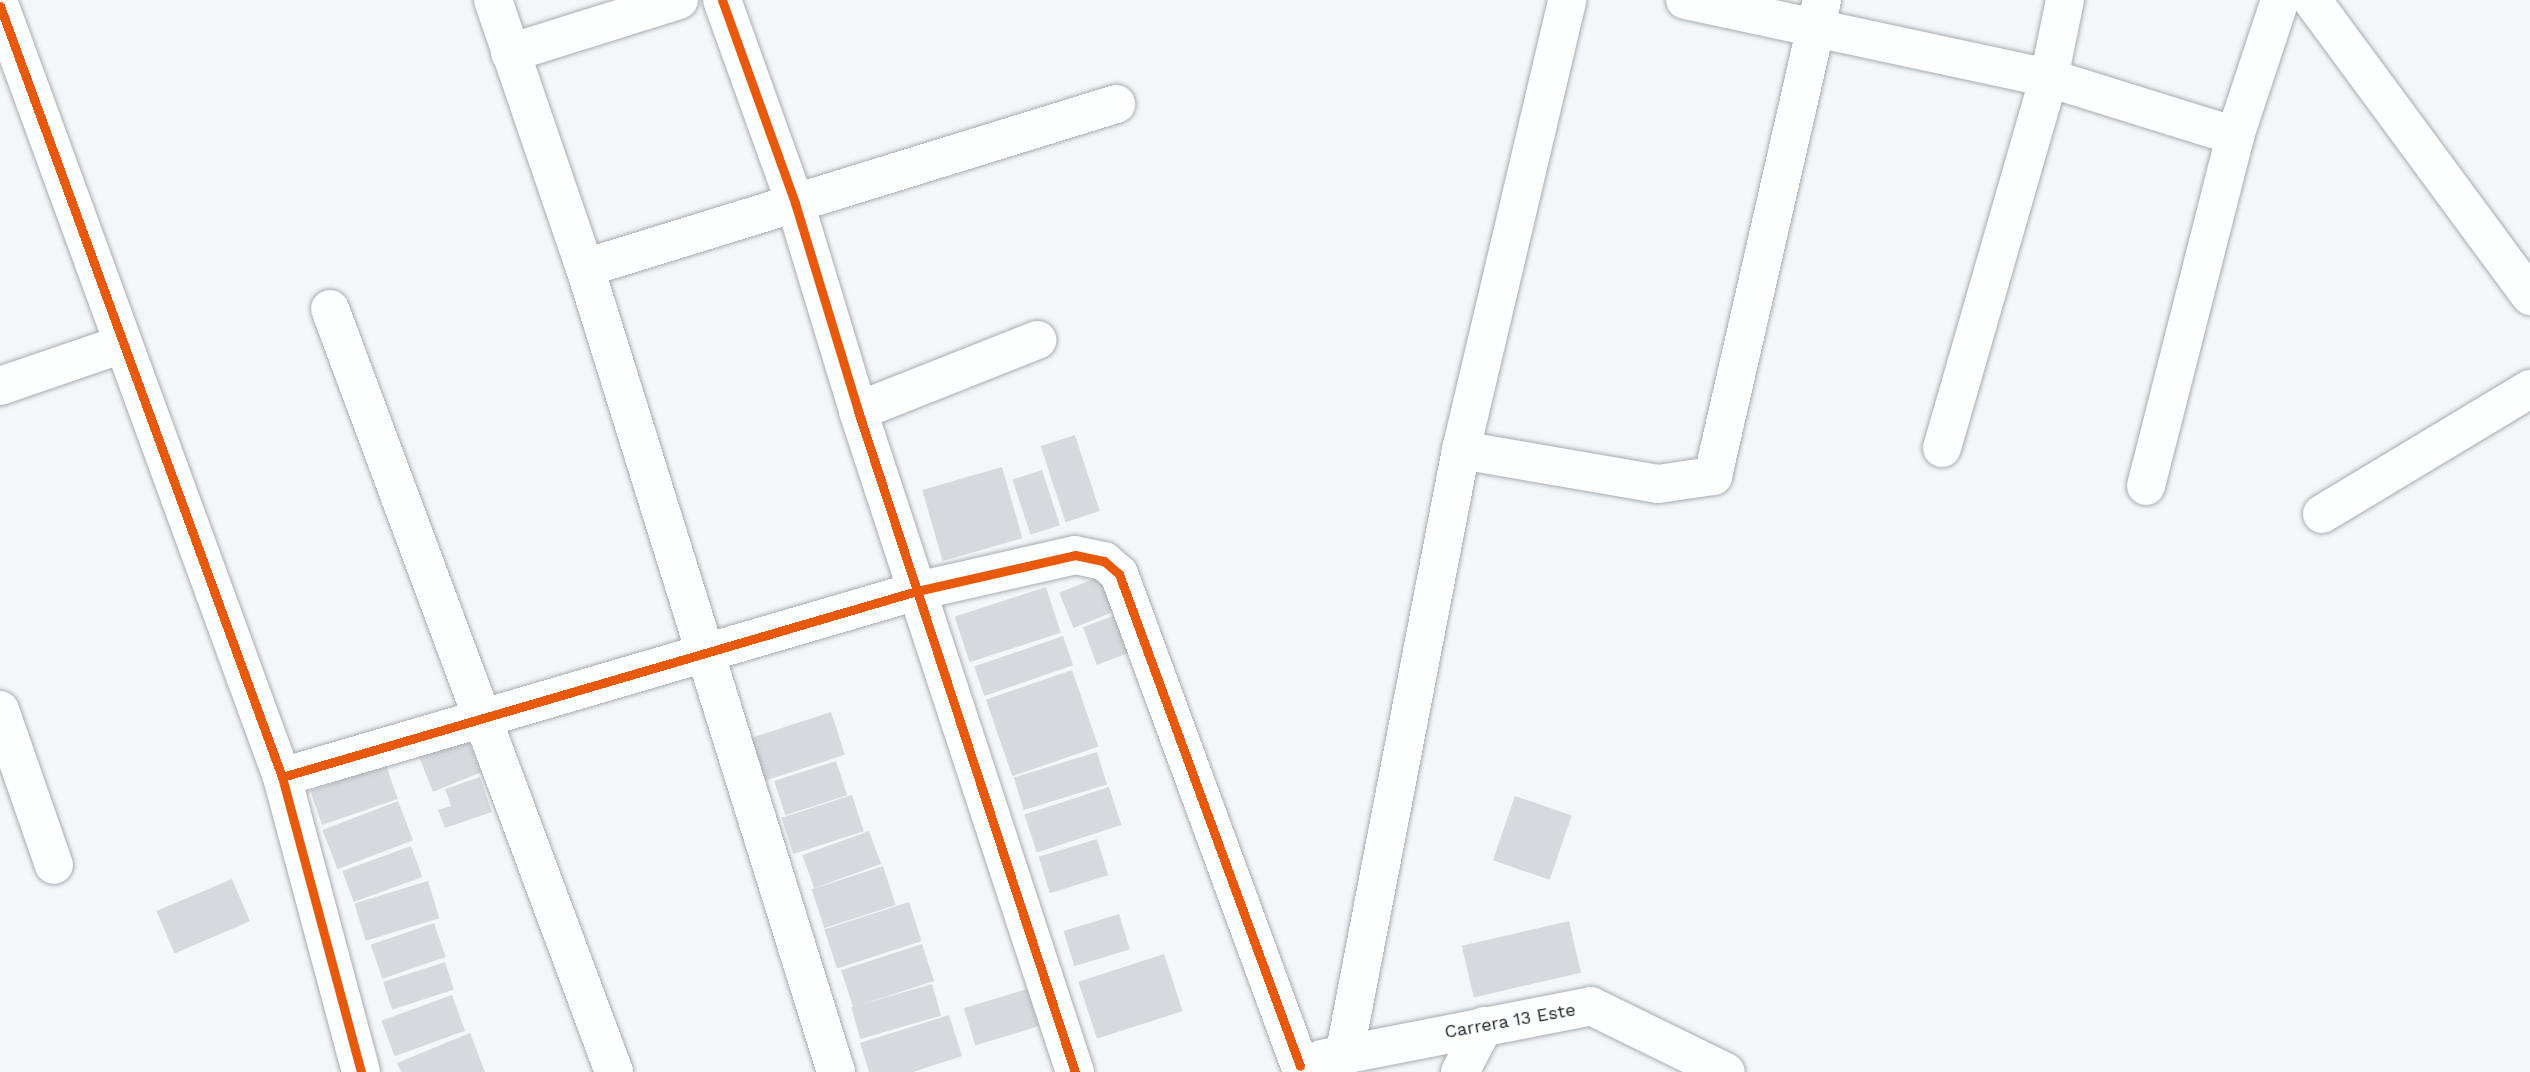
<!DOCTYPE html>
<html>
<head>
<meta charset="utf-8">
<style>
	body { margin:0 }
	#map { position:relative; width:2530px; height:1072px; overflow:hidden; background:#f3f7fa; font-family:"Work Sans",sans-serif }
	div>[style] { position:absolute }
	.building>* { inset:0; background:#d6dade; transform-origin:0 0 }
	.roads { filter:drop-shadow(0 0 2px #a7acb0) drop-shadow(0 0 2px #a7acb0) }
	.minor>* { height:38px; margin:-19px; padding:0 19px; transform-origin:19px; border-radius:19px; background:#fdfefe }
	.cycleway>* { height:9px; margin:-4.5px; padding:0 4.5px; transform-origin:4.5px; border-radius:4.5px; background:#e8590c }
	span { translate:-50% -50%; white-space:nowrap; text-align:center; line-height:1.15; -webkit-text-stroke:6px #fff; paint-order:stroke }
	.street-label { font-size:18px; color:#1c2227 }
</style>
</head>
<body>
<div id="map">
	<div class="building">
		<i style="left:1075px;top:435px;width:80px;height:36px;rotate:72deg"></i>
		<i style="left:1002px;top:467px;width:74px;height:83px;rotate:74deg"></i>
		<i style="left:1042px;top:470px;width:58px;height:31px;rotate:72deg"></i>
		<i style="left:1113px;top:571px;width:38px;height:58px;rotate:68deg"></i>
		<i style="left:1046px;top:587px;width:48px;height:96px;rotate:72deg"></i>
		<i style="left:1130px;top:610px;width:40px;height:50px;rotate:70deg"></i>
		<i style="left:1063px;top:636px;width:31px;height:94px;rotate:71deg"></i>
		<i style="left:1072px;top:670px;width:81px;height:91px;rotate:71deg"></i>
		<i style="left:831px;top:712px;width:45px;height:84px;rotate:72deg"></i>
		<i style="left:467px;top:737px;width:38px;height:52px;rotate:68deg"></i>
		<i style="left:1097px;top:752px;width:34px;height:87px;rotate:73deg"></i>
		<i style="left:836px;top:761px;width:36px;height:65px;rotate:72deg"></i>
		<i style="left:386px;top:765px;width:36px;height:80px;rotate:71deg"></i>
		<i style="clip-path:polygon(480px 777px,492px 812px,445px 828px,438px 810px,451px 806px,445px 789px)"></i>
		<i style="left:1109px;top:787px;width:40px;height:89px;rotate:72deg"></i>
		<i style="left:852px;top:795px;width:38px;height:74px;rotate:72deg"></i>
		<i style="left:1515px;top:796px;width:60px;height:68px;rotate:19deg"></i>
		<i style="left:398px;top:801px;width:42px;height:81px;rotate:69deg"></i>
		<i style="left:869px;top:831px;width:35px;height:71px;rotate:70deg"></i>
		<i style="left:1097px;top:839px;width:38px;height:61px;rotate:73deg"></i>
		<i style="left:411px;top:846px;width:33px;height:73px;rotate:70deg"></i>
		<i style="left:883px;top:866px;width:41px;height:75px;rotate:72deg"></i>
		<i style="left:232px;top:879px;width:46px;height:82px;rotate:67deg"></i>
		<i style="left:428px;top:881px;width:39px;height:77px;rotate:73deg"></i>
		<i style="left:909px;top:902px;width:41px;height:89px;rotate:72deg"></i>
		<i style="left:1119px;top:914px;width:37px;height:58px;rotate:73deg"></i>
		<i style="left:1569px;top:921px;width:53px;height:110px;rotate:77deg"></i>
		<i style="left:434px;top:923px;width:36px;height:67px;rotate:71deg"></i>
		<i style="left:922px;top:944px;width:39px;height:85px;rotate:72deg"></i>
		<i style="left:1164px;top:954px;width:60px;height:90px;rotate:72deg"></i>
		<i style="left:445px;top:962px;width:29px;height:65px;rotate:72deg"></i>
		<i style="left:932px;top:984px;width:33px;height:84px;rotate:74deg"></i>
		<i style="left:1027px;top:989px;width:39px;height:66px;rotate:73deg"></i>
		<i style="left:452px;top:995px;width:38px;height:75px;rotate:70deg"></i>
		<i style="clip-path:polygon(949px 1015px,962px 1056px,913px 1072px,869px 1072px,860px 1043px)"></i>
		<i style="clip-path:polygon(470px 1033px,485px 1072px,401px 1072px,397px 1063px)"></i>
	</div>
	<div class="roads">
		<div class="minor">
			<i style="left:493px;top:0;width:283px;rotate:71.1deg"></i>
			<i style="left:585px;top:268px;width:842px;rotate:72.66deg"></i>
			<i style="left:722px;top:0;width:216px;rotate:70.2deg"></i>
			<i style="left:795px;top:203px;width:217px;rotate:73.1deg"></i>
			<i style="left:858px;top:411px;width:696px;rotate:71.83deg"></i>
			<i style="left:1685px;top:0;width:372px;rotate:12.1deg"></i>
			<i style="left:2049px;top:78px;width:195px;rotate:17.3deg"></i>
			<i style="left:2312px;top:0;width:368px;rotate:53.6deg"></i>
			<i style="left:0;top:6px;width:821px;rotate:69.91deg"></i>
			<i style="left:282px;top:777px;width:305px;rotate:75deg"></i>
			<i style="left:510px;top:53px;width:177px;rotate:-17.4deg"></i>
			<i style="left:585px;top:268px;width:556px;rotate:-17.16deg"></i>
			<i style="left:330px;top:309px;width:814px;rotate:69.58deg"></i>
			<i style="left:0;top:386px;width:130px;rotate:-18.9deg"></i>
			<i style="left:858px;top:411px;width:193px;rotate:-21.6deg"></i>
			<i style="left:1942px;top:448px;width:385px;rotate:-73.9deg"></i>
			<i style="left:2049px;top:78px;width:80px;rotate:-78.4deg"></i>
			<i style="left:1461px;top:450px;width:200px;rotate:9.8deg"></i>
			<i style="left:1658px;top:484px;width:56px;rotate:-8.3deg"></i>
			<i style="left:1713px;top:476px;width:488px;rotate:-77.1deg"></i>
			<i style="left:2146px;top:486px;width:361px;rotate:-75.7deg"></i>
			<i style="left:2235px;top:136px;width:143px;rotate:-71.7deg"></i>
			<i style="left:2322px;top:514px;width:243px;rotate:-31deg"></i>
			<i style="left:0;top:710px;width:164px;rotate:70.8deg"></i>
			<i style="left:282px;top:777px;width:662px;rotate:-16.33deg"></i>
			<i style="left:917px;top:591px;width:162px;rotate:-12.8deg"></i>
			<i style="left:1075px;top:555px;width:30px;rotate:12deg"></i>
			<i style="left:1104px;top:561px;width:20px;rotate:41deg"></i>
			<i style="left:1119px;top:574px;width:524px;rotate:69.8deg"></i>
			<i style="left:1345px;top:1051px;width:612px;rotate:-79.08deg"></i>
			<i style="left:1461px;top:450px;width:462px;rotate:-76.7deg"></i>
			<i style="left:1322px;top:1059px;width:274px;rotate:-11.1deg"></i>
			<i style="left:1591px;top:1006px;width:150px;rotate:26.1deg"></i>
			<i style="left:1460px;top:1072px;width:52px;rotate:-62.4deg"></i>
		</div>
	</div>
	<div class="cycleway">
		<i style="left:722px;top:0;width:216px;rotate:70.2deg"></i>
		<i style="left:795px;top:203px;width:217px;rotate:73.1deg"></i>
		<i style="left:858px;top:411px;width:696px;rotate:71.83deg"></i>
		<i style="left:0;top:6px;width:821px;rotate:69.91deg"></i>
		<i style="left:282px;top:777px;width:305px;rotate:75deg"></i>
		<i style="left:282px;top:777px;width:662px;rotate:-16.33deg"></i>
		<i style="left:917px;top:591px;width:162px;rotate:-12.8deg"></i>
		<i style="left:1075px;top:555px;width:30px;rotate:12deg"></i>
		<i style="left:1104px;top:561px;width:20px;rotate:41deg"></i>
		<i style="left:1119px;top:574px;width:524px;rotate:69.8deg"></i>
	</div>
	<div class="street-label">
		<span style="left:1510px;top:1021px;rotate:-10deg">Carrera 13 Este</span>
	</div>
</div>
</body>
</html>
